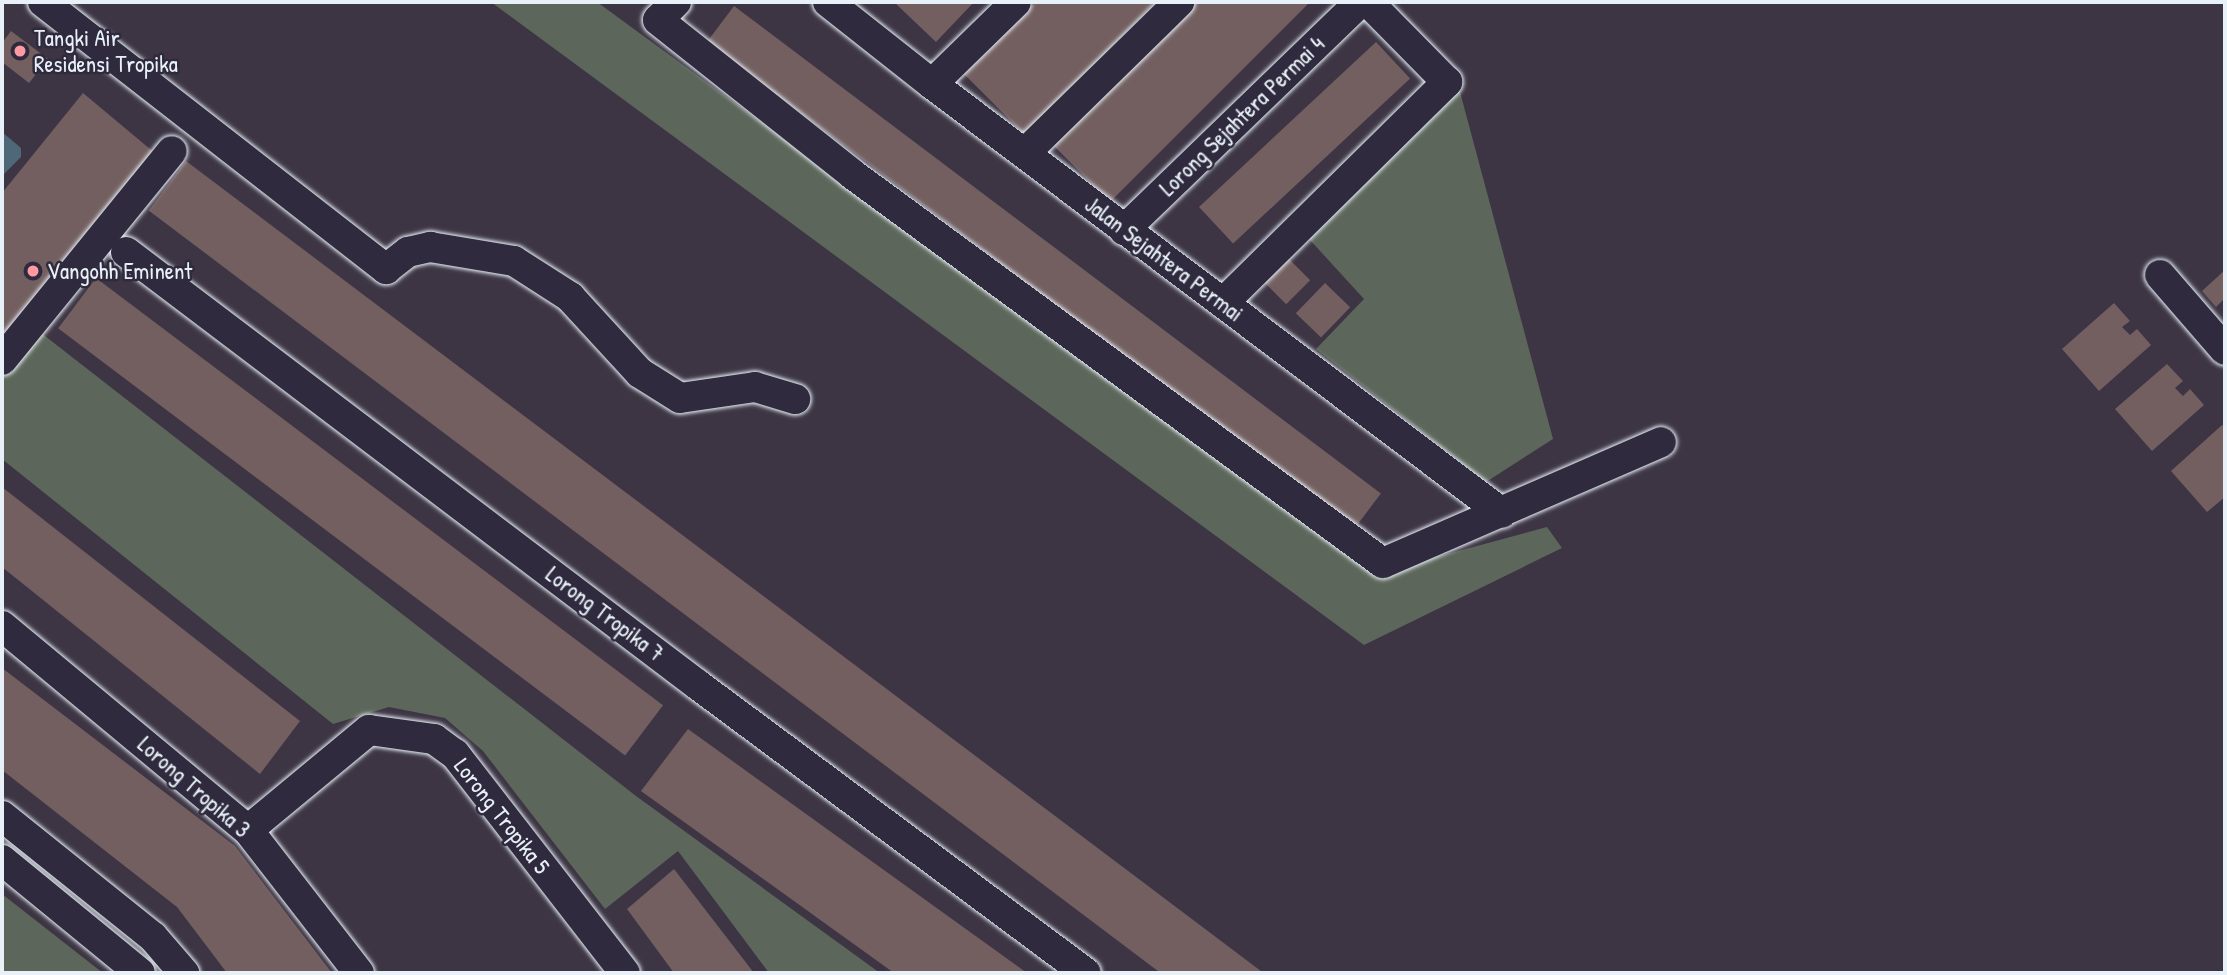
<!DOCTYPE html>
<html>
<head>
<meta charset="utf-8">
<style>
	body { margin:0 }
	#map { position:relative; width:2227px; height:975px; overflow:hidden; background:#3d3544; font-family:"Patrick Hand",sans-serif }
	div>[style] { position:absolute }
	.green>* { inset:0; background:#5d665a }
	.water>* { inset:0; background:#4f6877 }
	.building>* { inset:0; background:#735f60; transform-origin:0 0 }
	.roads { filter:drop-shadow(0 0 2px #e8f1f8) drop-shadow(0 0 2px #e8f1f8) }
	.minor>* { height:30px; margin:-15px; padding:0 15px; transform-origin:15px; border-radius:15px; background:#2f2a3d }
	.dots>* { width:19px; height:19px; translate:-50% -50%; box-sizing:border-box; border:4px solid #2f2a3d; border-radius:50% }
	span { translate:-50% -50%; white-space:nowrap; text-align:center; line-height:1.15; -webkit-text-stroke:5px #2f2a3d; paint-order:stroke }
	.poi-label { font-size:23px; color:#e8f1f8 }
	.left { translate:0 -50%; text-align:left }
	.street-label { font-size:23px; color:#e8f1f8 }
	.frame { position:absolute; inset:0; border:4px solid #e8f1f8; pointer-events:none }
</style>
</head>
<body>
<div id="map">
	<div class="green">
		<i style="clip-path:polygon(491px 2px,597px 2px,1377px 573px,1547px 527px,1562px 548px,1364px 645px)"></i>
		<i style="clip-path:polygon(1456px 77px,1553px 439px,1486px 482px,1316px 349px,1364px 299px,1300px 229px)"></i>
		<i style="clip-path:polygon(36px 329px,636px 796px,880px 973px,769px 973px,678px 851px,605px 909px,483px 751px,445px 718px,389px 707px,333px 724px,2px 459px,2px 370px)"></i>
		<i style="clip-path:polygon(2px 894px,103px 973px,2px 973px)"></i>
	</div>
	<div class="water">
		<i style="clip-path:polygon(2px 132px,21px 148px,21px 157px,2px 176px)"></i>
	</div>
	<div class="building">
		<i style="clip-path:polygon(894px 2px,974px 2px,936px 42px)"></i>
		<i style="clip-path:polygon(1036px 2px,1156px 2px,1024px 134px,964px 74px)"></i>
		<i style="clip-path:polygon(1190px 2px,1310px 2px,1110px 202px,1050px 142px)"></i>
		<i style="left:734px;top:6px;width:810px;height:45px;rotate:37deg"></i>
		<i style="clip-path:polygon(11px 31px,48px 59px,29px 83px,2px 62px,2px 43px)"></i>
		<i style="left:1376px;top:42px;width:50px;height:242px;rotate:47deg"></i>
		<i style="clip-path:polygon(83px 93px,156px 154px,2px 349px,2px 193px)"></i>
		<i style="left:186px;top:161px;width:1365px;height:62px;rotate:37deg"></i>
		<i style="left:1289px;top:259px;width:30px;height:34px;rotate:45deg"></i>
		<i style="clip-path:polygon(2225px 270px,2225px 303px,2223px 300px,2216px 307px,2202px 291px)"></i>
		<i style="left:96px;top:278px;width:710px;height:63px;rotate:37deg"></i>
		<i style="left:1325px;top:283px;width:35px;height:42px;rotate:44deg"></i>
		<i style="clip-path:polygon(2114px 303px,2130px 321px,2122px 327px,2130px 335px,2137px 329px,2151px 345px,2099px 391px,2062px 349px)"></i>
		<i style="clip-path:polygon(2167px 364px,2183px 381px,2175px 388px,2183px 396px,2190px 389px,2204px 405px,2152px 451px,2115px 409px)"></i>
		<i style="clip-path:polygon(2222px 425px,2225px 428px,2225px 497px,2207px 512px,2171px 471px)"></i>
		<i style="clip-path:polygon(2px 487px,300px 721px,260px 774px,2px 567px)"></i>
		<i style="clip-path:polygon(2px 668px,235px 846px,332px 973px,227px 973px,177px 907px,2px 770px)"></i>
		<i style="clip-path:polygon(688px 729px,1027px 973px,894px 973px,641px 791px)"></i>
		<i style="clip-path:polygon(674px 869px,754px 973px,674px 973px,627px 909px)"></i>
	</div>
	<div class="roads">
		<div class="minor">
			<i style="left:43px;top:2px;width:435px;rotate:37.9deg"></i>
			<i style="left:386px;top:269px;width:28px;rotate:-38deg"></i>
			<i style="left:408px;top:252px;width:23px;rotate:-13deg"></i>
			<i style="left:430px;top:247px;width:85px;rotate:9.5deg"></i>
			<i style="left:514px;top:261px;width:67px;rotate:32.7deg"></i>
			<i style="left:570px;top:297px;width:103px;rotate:47.4deg"></i>
			<i style="left:640px;top:373px;width:47px;rotate:32deg"></i>
			<i style="left:680px;top:398px;width:76px;rotate:-8.3deg"></i>
			<i style="left:755px;top:387px;width:42px;rotate:16.7deg"></i>
			<i style="left:676px;top:2px;width:25px;rotate:135deg"></i>
			<i style="left:658px;top:20px;width:248px;rotate:38.4deg"></i>
			<i style="left:852px;top:174px;width:658px;rotate:36.23deg"></i>
			<i style="left:1383px;top:563px;width:303px;rotate:-23.5deg"></i>
			<i style="left:828px;top:2px;width:132px;rotate:38.3deg"></i>
			<i style="left:932px;top:84px;width:713px;rotate:36.97deg"></i>
			<i style="left:932px;top:84px;width:117px;rotate:-44.3deg"></i>
			<i style="left:1025px;top:153px;width:216px;rotate:-44.4deg"></i>
			<i style="left:1124px;top:230px;width:328px;rotate:-44deg"></i>
			<i style="left:126px;top:252px;width:717px;rotate:37.13deg"></i>
			<i style="left:698px;top:685px;width:483px;rotate:36.6deg"></i>
			<i style="left:2160px;top:275px;width:99px;rotate:49.1deg"></i>
			<i style="left:1223px;top:303px;width:315px;rotate:-44.6deg"></i>
			<i style="left:1447px;top:82px;width:112px;rotate:-134.6deg"></i>
			<i style="left:2px;top:360px;width:269px;rotate:-50.9deg"></i>
			<i style="left:2px;top:626px;width:320px;rotate:39.7deg"></i>
			<i style="left:248px;top:830px;width:181px;rotate:52.2deg"></i>
			<i style="left:2px;top:816px;width:193px;rotate:38.7deg"></i>
			<i style="left:153px;top:937px;width:48px;rotate:49.3deg"></i>
			<i style="left:248px;top:830px;width:157px;rotate:-39.6deg"></i>
			<i style="left:369px;top:730px;width:66px;rotate:7.9deg"></i>
			<i style="left:434px;top:739px;width:26px;rotate:36deg"></i>
			<i style="left:455px;top:754px;width:277px;rotate:52.2deg"></i>
			<i style="left:2px;top:860px;width:178px;rotate:39.3deg"></i>
		</div>
	</div>
	<div class="dots">
		<i style="left:20px;top:51px;background:#ff9aa2"></i>
		<i style="left:33px;top:271px;background:#ff9aa2"></i>
	</div>
	<div class="poi-label">
		<span class="left" style="left:34px;top:51px">Tangki Air<br>Residensi Tropika</span>
		<span class="left" style="left:47px;top:271px">Vangohh Eminent</span>
	</div>
	<div class="street-label">
		<span style="left:1242px;top:116px;rotate:-44deg">Lorong Sejahtera Permai 4</span>
		<span style="left:1164px;top:259px;rotate:37deg">Jalan Sejahtera Permai</span>
		<span style="left:605px;top:614px;rotate:37deg">Lorong Tropika 7</span>
		<span style="left:194px;top:787px;rotate:41deg">Lorong Tropika 3</span>
		<span style="left:502px;top:816px;rotate:52deg">Lorong Tropika 5</span>
	</div>
	<div class="frame"></div>
</div>
</body>
</html>
